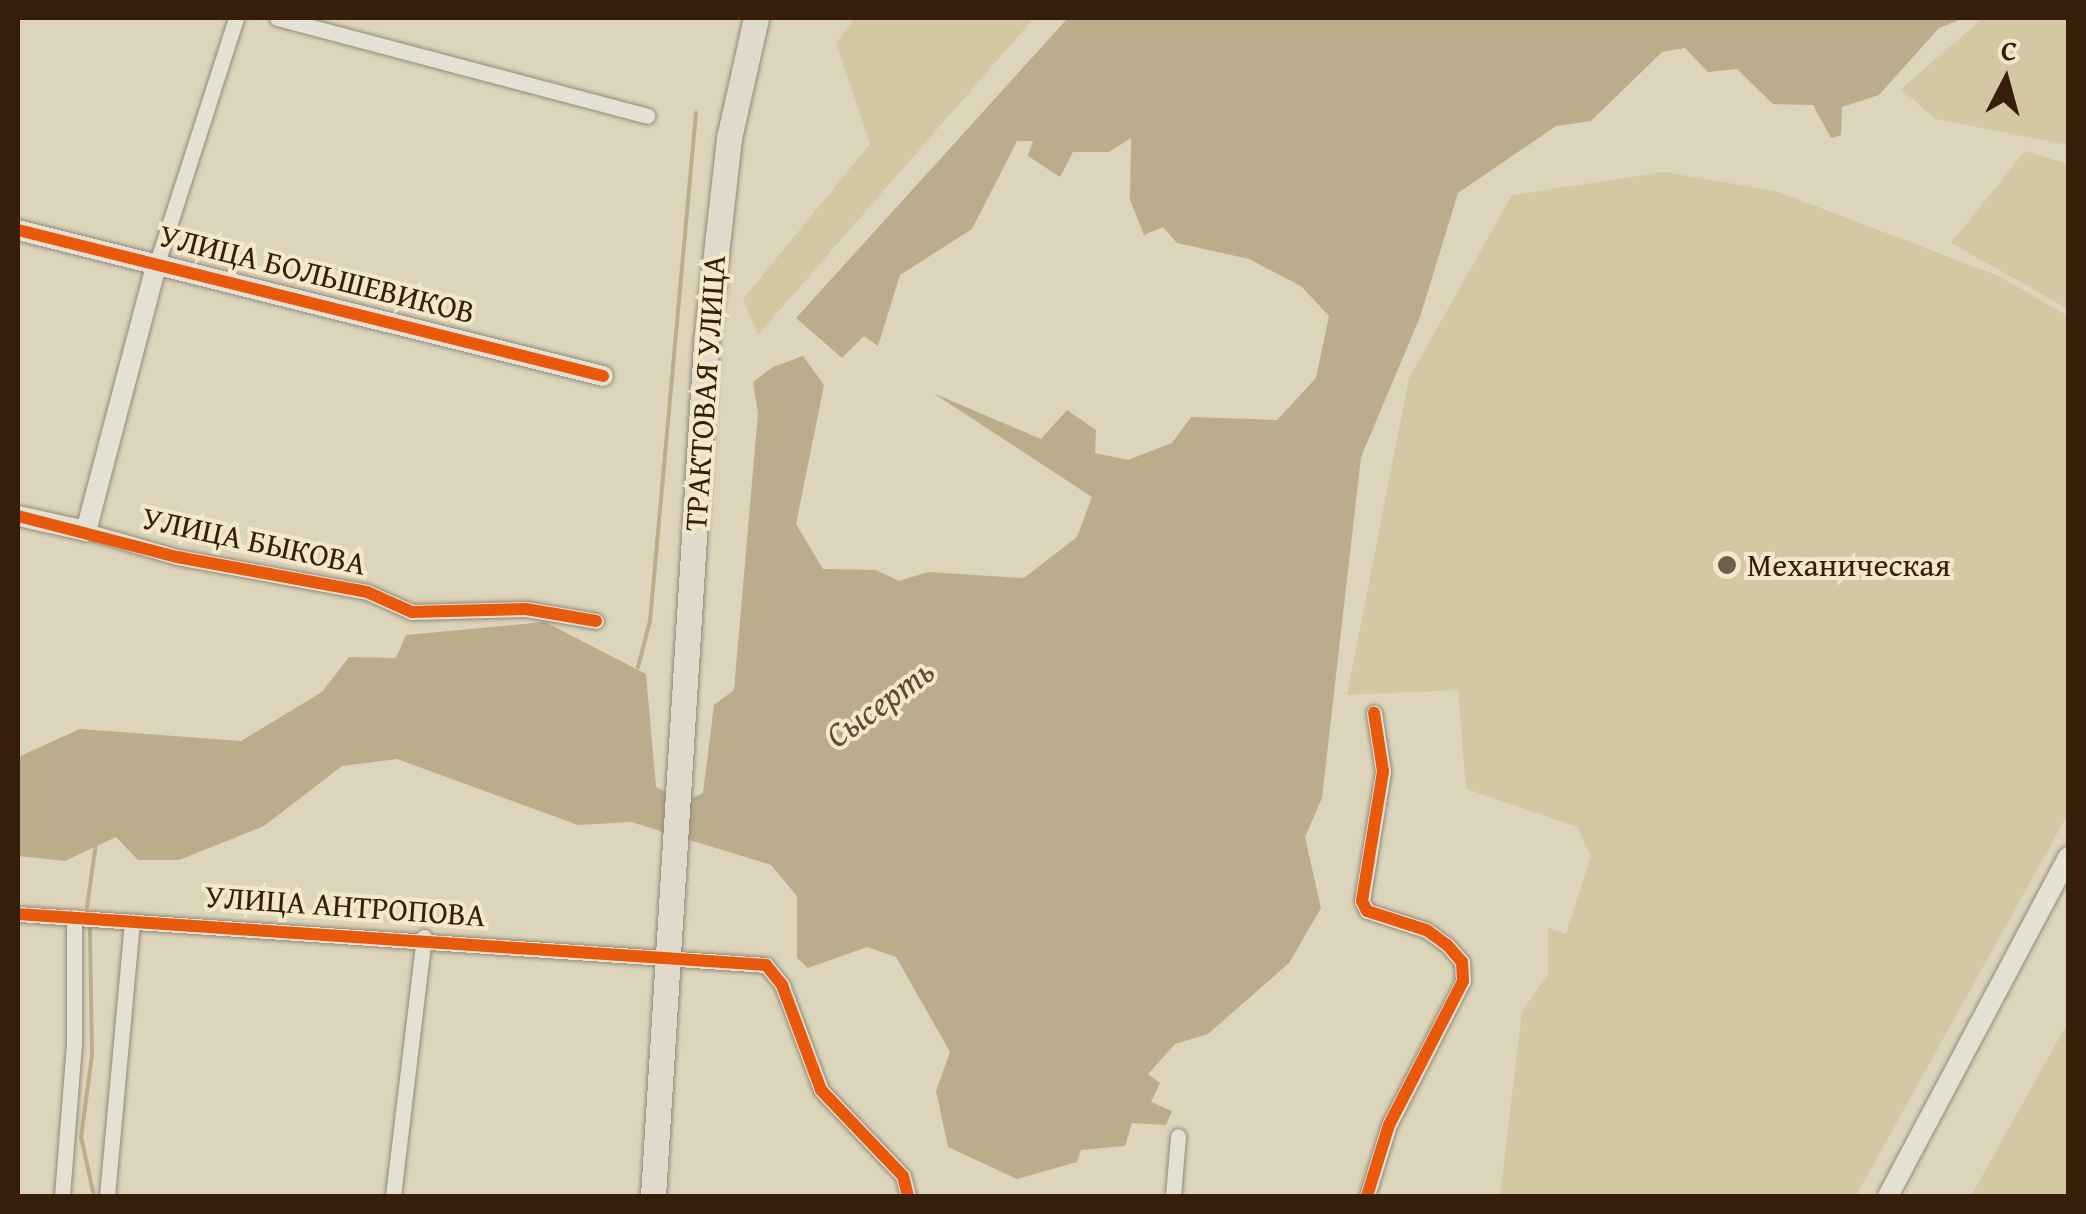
<!DOCTYPE html>
<html>
<head>
<meta charset="utf-8">
<style>
	body { margin:0 }
	#map { position:relative; width:2086px; height:1214px; overflow:hidden; background:#ddd5bb; font-family:"Gentium Book Plus",serif }
	div>[style] { position:absolute }
	.green>* { inset:0; background:#d4c7a4 }
	.water>* { inset:0; background:#bbac8b }
	.stream>* { height:4px; margin:-2px; padding:0 2px; transform-origin:2px; border-radius:2px; background:#bbac8b }
	.roads { filter:drop-shadow(0 0 2px #918a79) drop-shadow(0 0 2px #918a79) }
	.minor>* { height:15px; margin:-7.5px; padding:0 7.5px; transform-origin:7.5px; border-radius:7.5px; background:#e4e0d3 }
	.tertiary>* { height:20px; margin:-10px; padding:0 10px; transform-origin:10px; border-radius:10px; background:#e4e0d3 }
	.primary>* { height:25px; margin:-12.5px; padding:0 12.5px; transform-origin:12.5px; border-radius:12.5px; background:#dfdacb }
	.cycleway>* { height:12px; margin:-6px; padding:0 6px; transform-origin:6px; border-radius:6px; background:#e8590c }
	.dots>* { width:28px; height:28px; translate:-50% -50%; box-sizing:border-box; border:5px solid #f2e8ca; border-radius:50% }
	span { translate:-50% -50%; white-space:nowrap; text-align:center; line-height:1.15; -webkit-text-stroke:8px #f2e8ca; paint-order:stroke }
	.street-label { font-size:32px; color:#361e0a }
	.poi-label { font-size:32px; color:#361e0a }
	.left { translate:0 -50%; text-align:left }
	.water-label { font-size:35px; color:#604a30; font-style:italic }
	.frame { position:absolute; inset:0; border:20px solid #361e0a; pointer-events:none }
	.north { position:absolute; left:1956px; top:30px; width:100px; height:100px; -webkit-text-stroke:8px #f2e8ca; paint-order:stroke; rotate:6deg; font-size:28px; font-weight:700; line-height:40px; text-align:center; color:#361e0a }
	.north::after { content:''; display:block; margin:auto; width:35px; height:45px; background:#361e0a; clip-path:polygon(50% 0,100% 100%,50% 72%,0 100%) }
</style>
</head>
<body>
<div id="map">
	<div class="green">
		<i style="clip-path:polygon(855px 18px,1034px 18px,758px 335px,743px 299px,870px 144px,836px 43px)"></i>
		<i style="clip-path:polygon(1983px 18px,2068px 18px,2068px 145px,1935px 119px,1901px 89px)"></i>
		<i style="clip-path:polygon(2025px 151px,2068px 164px,2068px 309px,1951px 243px)"></i>
		<i style="clip-path:polygon(1664px 172px,1776px 191px,1999px 276px,2068px 316px,2068px 814px,1856px 1196px,1500px 1196px,1522px 1011px,1548px 975px,1548px 928px,1566px 934px,1591px 856px,1577px 827px,1466px 789px,1458px 690px,1347px 695px,1409px 378px,1512px 195px)"></i>
		<i style="clip-path:polygon(2068px 1022px,2068px 1196px,1971px 1196px)"></i>
	</div>
	<div class="water">
		<i style="clip-path:polygon(1068px 18px,1964px 18px,1939px 28px,1879px 95px,1842px 107px,1841px 135px,1831px 138px,1813px 105px,1773px 104px,1737px 69px,1708px 72px,1685px 48px,1662px 52px,1591px 121px,1556px 126px,1458px 193px,1420px 317px,1361px 457px,1322px 798px,1305px 837px,1321px 908px,1289px 963px,1208px 1034px,1175px 1044px,1148px 1074px,1160px 1083px,1151px 1102px,1172px 1111px,1166px 1125px,1132px 1123px,1125px 1146px,1081px 1150px,1077px 1162px,1017px 1179px,948px 1147px,936px 1091px,950px 1052px,896px 957px,867px 947px,808px 968px,797px 958px,797px 896px,771px 865px,631px 822px,578px 825px,397px 759px,342px 766px,264px 826px,179px 860px,138px 860px,116px 837px,65px 861px,18px 856px,18px 757px,80px 729px,241px 741px,322px 692px,349px 657px,396px 658px,406px 635px,545px 622px,646px 674px,656px 787px,684px 802px,703px 793px,714px 705px,734px 690px,758px 413px,753px 382px,773px 367px,803px 356px,824px 385px,796px 524px,823px 569px,876px 570px,899px 581px,928px 572px,1024px 578px,1077px 537px,1092px 497px,933px 393px,1041px 439px,1067px 410px,1096px 430px,1095px 453px,1128px 460px,1172px 443px,1191px 417px,1277px 420px,1316px 378px,1329px 316px,1301px 286px,1249px 259px,1177px 243px,1163px 227px,1144px 235px,1130px 200px,1131px 138px,1109px 152px,1073px 152px,1060px 177px,1028px 156px,1033px 141px,1017px 141px,972px 229px,900px 275px,878px 346px,864px 336px,842px 358px,796px 318px)"></i>
	</div>
	<div class="stream">
		<i style="left:638px;top:667px;width:48px;rotate:-75.4deg"></i>
		<i style="left:650px;top:621px;width:510px;rotate:-84.83deg"></i>
		<i style="left:87px;top:907px;width:65px;rotate:-82deg"></i>
		<i style="left:90px;top:929px;width:126px;rotate:89.1deg"></i>
		<i style="left:92px;top:1055px;width:83px;rotate:97.6deg"></i>
		<i style="left:81px;top:1137px;width:60px;rotate:77.6deg"></i>
	</div>
	<div class="roads">
		<div class="minor">
			<i style="left:277px;top:18px;width:383px;rotate:14.8deg"></i>
			<i style="left:157px;top:263px;width:257px;rotate:-72.1deg"></i>
			<i style="left:86px;top:531px;width:95px;rotate:15.9deg"></i>
			<i style="left:177px;top:557px;width:193px;rotate:10.4deg"></i>
			<i style="left:367px;top:592px;width:49px;rotate:24deg"></i>
			<i style="left:412px;top:612px;width:114px;rotate:-1.5deg"></i>
			<i style="left:526px;top:609px;width:71px;rotate:9.7deg"></i>
			<i style="left:18px;top:914px;width:750px;rotate:3.9deg"></i>
			<i style="left:766px;top:965px;width:26px;rotate:51deg"></i>
			<i style="left:782px;top:985px;width:112px;rotate:69.6deg"></i>
			<i style="left:821px;top:1090px;width:119px;rotate:46.4deg"></i>
			<i style="left:903px;top:1176px;width:21px;rotate:76deg"></i>
			<i style="left:62px;top:1196px;width:151px;rotate:-85.5deg"></i>
			<i style="left:74px;top:1045px;width:128px;rotate:-90deg"></i>
			<i style="left:107px;top:1196px;width:276px;rotate:-84.8deg"></i>
			<i style="left:393px;top:1196px;width:261px;rotate:-83.2deg"></i>
			<i style="left:1173px;top:1196px;width:60px;rotate:-85.2deg"></i>
			<i style="left:1367px;top:1196px;width:74px;rotate:-72.8deg"></i>
			<i style="left:1389px;top:1125px;width:162px;rotate:-62.8deg"></i>
			<i style="left:1463px;top:981px;width:19px;rotate:-93deg"></i>
			<i style="left:1462px;top:962px;width:23px;rotate:-131deg"></i>
			<i style="left:1447px;top:945px;width:26px;rotate:-144deg"></i>
			<i style="left:1426px;top:930px;width:62px;rotate:-162.1deg"></i>
			<i style="left:1367px;top:911px;width:11px;rotate:-117deg"></i>
			<i style="left:1362px;top:901px;width:132px;rotate:-80.8deg"></i>
			<i style="left:1383px;top:771px;width:59px;rotate:-98.8deg"></i>
		</div>
		<div class="tertiary">
			<i style="left:18px;top:230px;width:603px;rotate:14.01deg"></i>
			<i style="left:18px;top:516px;width:70px;rotate:12.4deg"></i>
			<i style="left:86px;top:531px;width:277px;rotate:-75.2deg"></i>
			<i style="left:1888px;top:1196px;width:384px;rotate:-62deg"></i>
		</div>
		<div class="primary">
			<i style="left:653px;top:1196px;width:855px;rotate:-86.44deg"></i>
			<i style="left:706px;top:343px;width:206px;rotate:-83.6deg"></i>
			<i style="left:729px;top:138px;width:123px;rotate:-77.3deg"></i>
		</div>
	</div>
	<div class="cycleway">
		<i style="left:18px;top:230px;width:603px;rotate:14.01deg"></i>
		<i style="left:18px;top:516px;width:164px;rotate:14.5deg"></i>
		<i style="left:177px;top:557px;width:193px;rotate:10.4deg"></i>
		<i style="left:367px;top:592px;width:49px;rotate:24deg"></i>
		<i style="left:412px;top:612px;width:114px;rotate:-1.5deg"></i>
		<i style="left:526px;top:609px;width:71px;rotate:9.7deg"></i>
		<i style="left:18px;top:914px;width:750px;rotate:3.9deg"></i>
		<i style="left:766px;top:965px;width:26px;rotate:51deg"></i>
		<i style="left:782px;top:985px;width:112px;rotate:69.6deg"></i>
		<i style="left:821px;top:1090px;width:119px;rotate:46.4deg"></i>
		<i style="left:903px;top:1176px;width:21px;rotate:76deg"></i>
		<i style="left:1367px;top:1196px;width:74px;rotate:-72.8deg"></i>
		<i style="left:1389px;top:1125px;width:162px;rotate:-62.8deg"></i>
		<i style="left:1463px;top:981px;width:19px;rotate:-93deg"></i>
		<i style="left:1462px;top:962px;width:23px;rotate:-131deg"></i>
		<i style="left:1447px;top:945px;width:26px;rotate:-144deg"></i>
		<i style="left:1426px;top:930px;width:62px;rotate:-162.1deg"></i>
		<i style="left:1367px;top:911px;width:11px;rotate:-117deg"></i>
		<i style="left:1362px;top:901px;width:132px;rotate:-80.8deg"></i>
		<i style="left:1383px;top:771px;width:59px;rotate:-98.8deg"></i>
	</div>
	<div class="dots">
		<i style="left:1727px;top:565px;background:#705e48"></i>
	</div>
	<div class="street-label">
		<span style="left:317px;top:274px;rotate:14deg">УЛИЦА БОЛЬШЕВИКОВ</span>
		<span style="left:705px;top:393px;rotate:-86deg">ТРАКТОВАЯ УЛИЦА</span>
		<span style="left:254px;top:541px;rotate:12deg">УЛИЦА БЫКОВА</span>
		<span style="left:345px;top:906px;rotate:4deg">УЛИЦА АНТРОПОВА</span>
	</div>
	<div class="poi-label">
		<span class="left" style="left:1747px;top:565px">Механическая</span>
	</div>
	<div class="water-label">
		<span style="left:880px;top:703px;rotate:-36deg">Сысерть</span>
	</div>
	<div class="frame"></div>
	<div class="north">С</div>
</div>
</body>
</html>
